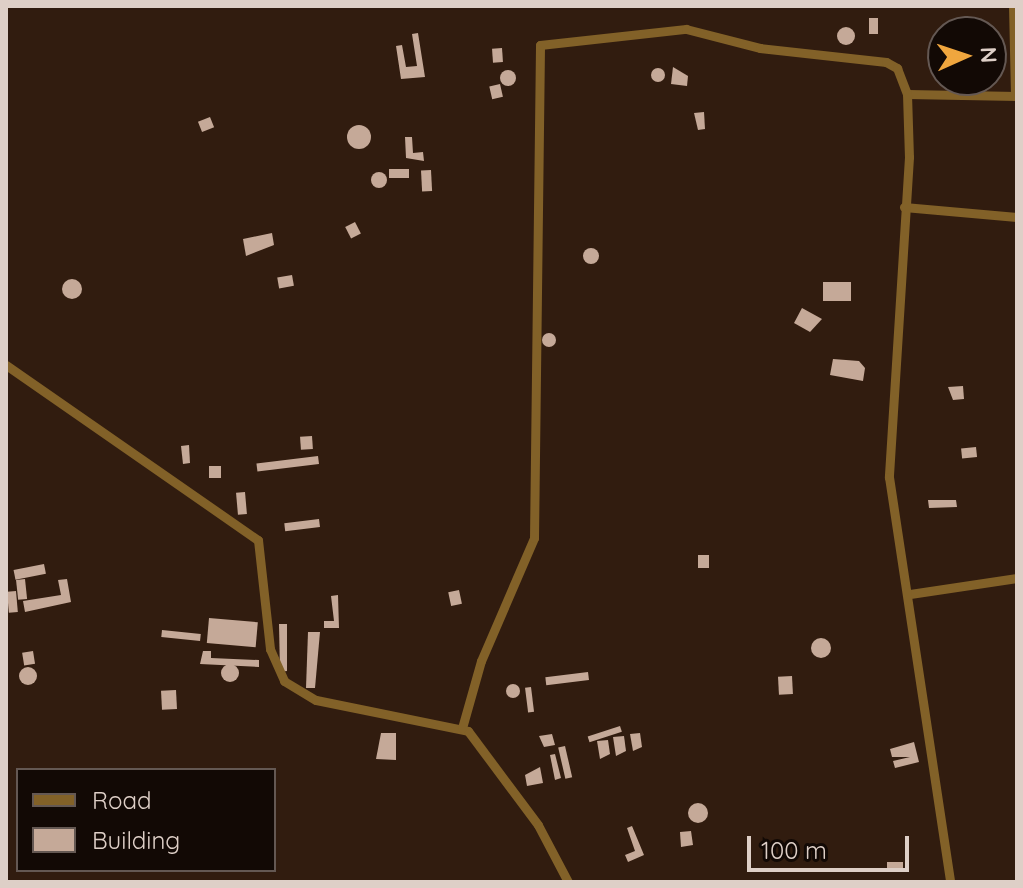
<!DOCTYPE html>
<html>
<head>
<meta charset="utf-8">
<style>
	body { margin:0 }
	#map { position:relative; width:1023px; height:888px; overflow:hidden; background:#311c0f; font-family:Quicksand,sans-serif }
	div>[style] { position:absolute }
	.building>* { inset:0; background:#c5a998; transform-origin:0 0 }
	.round { border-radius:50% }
	.minor>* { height:9px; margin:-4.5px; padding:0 4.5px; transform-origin:4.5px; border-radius:4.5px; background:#826128 }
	span { translate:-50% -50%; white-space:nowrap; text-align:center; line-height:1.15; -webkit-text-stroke:8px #120905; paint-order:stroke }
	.frame { position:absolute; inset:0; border:8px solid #decfc7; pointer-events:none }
	.legend { position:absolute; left:16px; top:768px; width:260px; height:104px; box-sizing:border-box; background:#120905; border:2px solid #645853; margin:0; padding:10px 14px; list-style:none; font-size:24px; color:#decfc7 }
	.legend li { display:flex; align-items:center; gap:16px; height:40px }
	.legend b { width:40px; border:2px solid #645853 }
	.north { position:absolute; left:927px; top:16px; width:80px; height:80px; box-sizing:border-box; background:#120905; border:2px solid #645853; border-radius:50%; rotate:87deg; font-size:22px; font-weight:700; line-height:32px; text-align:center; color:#decfc7 }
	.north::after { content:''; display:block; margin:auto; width:28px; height:36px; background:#f0a63e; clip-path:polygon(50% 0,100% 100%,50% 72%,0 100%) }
	.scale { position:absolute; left:747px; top:836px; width:162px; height:36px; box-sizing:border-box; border:4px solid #decfc7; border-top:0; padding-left:10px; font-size:24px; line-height:28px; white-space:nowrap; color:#decfc7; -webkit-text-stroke:6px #120905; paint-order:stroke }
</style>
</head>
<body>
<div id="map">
	<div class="building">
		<i style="left:869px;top:18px;width:9px;height:16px"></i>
		<i class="round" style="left:837px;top:27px;width:18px;height:18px"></i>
		<i style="clip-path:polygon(418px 33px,425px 77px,401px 79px,396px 46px,402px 45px,406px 67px,417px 66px,412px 34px)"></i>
		<i style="left:502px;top:48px;width:14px;height:10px;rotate:86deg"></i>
		<i style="clip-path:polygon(673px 67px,688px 76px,687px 86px,671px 84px)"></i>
		<i class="round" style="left:651px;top:68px;width:14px;height:14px"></i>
		<i class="round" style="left:500px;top:70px;width:16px;height:16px"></i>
		<i style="left:500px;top:84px;width:13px;height:11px;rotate:77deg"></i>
		<i style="clip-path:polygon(704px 112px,705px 129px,698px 130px,694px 113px)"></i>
		<i style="left:210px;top:117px;width:11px;height:13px;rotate:68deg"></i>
		<i class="round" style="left:347px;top:125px;width:24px;height:24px"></i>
		<i style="clip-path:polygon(405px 137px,412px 137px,413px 153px,423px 152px,424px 161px,406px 158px)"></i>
		<i style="left:409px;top:169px;width:9px;height:20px;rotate:90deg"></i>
		<i style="left:431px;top:170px;width:21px;height:10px;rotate:87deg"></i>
		<i class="round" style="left:371px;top:172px;width:16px;height:16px"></i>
		<i style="left:355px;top:222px;width:13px;height:11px;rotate:63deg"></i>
		<i style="clip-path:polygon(272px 233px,274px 245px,246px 256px,243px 239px)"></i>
		<i class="round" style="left:583px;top:248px;width:16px;height:16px"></i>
		<i style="left:292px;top:275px;width:11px;height:15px;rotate:80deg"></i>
		<i class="round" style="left:62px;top:279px;width:20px;height:20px"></i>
		<i style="left:851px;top:282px;width:19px;height:28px;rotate:90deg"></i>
		<i style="clip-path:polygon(802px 308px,822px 319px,810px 332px,794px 323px)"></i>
		<i class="round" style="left:542px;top:333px;width:14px;height:14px"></i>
		<i style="clip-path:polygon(833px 359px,859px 361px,865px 368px,863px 381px,830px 375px)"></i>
		<i style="clip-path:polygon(963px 386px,964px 399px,953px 400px,948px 387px)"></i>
		<i style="left:312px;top:436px;width:13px;height:12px;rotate:86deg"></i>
		<i style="clip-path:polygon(189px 445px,190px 463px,183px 464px,181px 446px)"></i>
		<i style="left:976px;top:447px;width:10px;height:15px;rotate:84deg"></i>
		<i style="left:318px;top:456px;width:8px;height:62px;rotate:83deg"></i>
		<i style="left:209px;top:466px;width:12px;height:12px"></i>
		<i style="left:245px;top:492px;width:22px;height:9px;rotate:85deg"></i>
		<i style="clip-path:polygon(928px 500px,956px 500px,957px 507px,929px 508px)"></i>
		<i style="left:319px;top:519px;width:8px;height:35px;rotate:83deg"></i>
		<i style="left:698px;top:555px;width:11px;height:13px"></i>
		<i style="left:44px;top:564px;width:10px;height:31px;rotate:79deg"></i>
		<i style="left:25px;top:579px;width:20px;height:9px;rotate:84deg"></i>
		<i style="clip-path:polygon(67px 579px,71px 602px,25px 612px,23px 601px,61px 595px,58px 580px)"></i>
		<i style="left:459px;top:590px;width:14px;height:11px;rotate:78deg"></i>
		<i style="left:16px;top:591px;width:21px;height:9px;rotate:85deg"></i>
		<i style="clip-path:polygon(338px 595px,339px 628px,324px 628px,324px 621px,334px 621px,331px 596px)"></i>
		<i style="left:209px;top:618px;width:49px;height:25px;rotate:5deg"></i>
		<i style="clip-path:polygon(279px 624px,287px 624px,287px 671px,280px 672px)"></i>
		<i style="left:162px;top:630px;width:39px;height:7px;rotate:6deg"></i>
		<i style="clip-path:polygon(308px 632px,320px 632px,315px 688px,306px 688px)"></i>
		<i class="round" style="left:811px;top:638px;width:20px;height:20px"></i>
		<i style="left:33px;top:651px;width:13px;height:11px;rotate:81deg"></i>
		<i style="clip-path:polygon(203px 651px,211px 651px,211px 658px,259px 660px,259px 667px,200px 664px)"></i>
		<i class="round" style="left:221px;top:664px;width:18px;height:18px"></i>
		<i class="round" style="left:19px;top:667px;width:18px;height:18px"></i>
		<i style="left:588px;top:672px;width:8px;height:43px;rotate:83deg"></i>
		<i style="left:792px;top:676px;width:18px;height:14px;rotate:87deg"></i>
		<i class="round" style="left:506px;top:684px;width:14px;height:14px"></i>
		<i style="left:531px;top:687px;width:25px;height:6px;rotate:83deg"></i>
		<i style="left:176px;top:690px;width:19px;height:15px;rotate:87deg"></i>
		<i style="left:620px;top:726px;width:6px;height:34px;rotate:72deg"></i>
		<i style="clip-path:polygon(381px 733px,396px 733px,396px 760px,376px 759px)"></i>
		<i style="clip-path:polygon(640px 733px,642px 747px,633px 751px,630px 734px)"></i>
		<i style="clip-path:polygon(552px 734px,555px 745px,544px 747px,539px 736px)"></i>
		<i style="clip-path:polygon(624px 736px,626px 751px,616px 756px,613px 737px)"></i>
		<i style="clip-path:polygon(608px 740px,610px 754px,600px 759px,597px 741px)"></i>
		<i style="clip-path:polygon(914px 742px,919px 762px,895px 768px,893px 761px,910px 757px,892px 757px,890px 749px)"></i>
		<i style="left:565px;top:746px;width:32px;height:7px;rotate:77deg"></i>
		<i style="clip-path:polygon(555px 754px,561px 778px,555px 780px,550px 755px)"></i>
		<i style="clip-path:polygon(540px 767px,543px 783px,527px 786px,525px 775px)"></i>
		<i class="round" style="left:688px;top:803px;width:20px;height:20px"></i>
		<i style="clip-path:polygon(632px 826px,644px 855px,628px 862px,625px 855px,635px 851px,627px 828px)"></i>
		<i style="clip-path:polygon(691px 831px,693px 845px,681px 847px,680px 832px)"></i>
		<i style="left:887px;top:862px;width:16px;height:9px"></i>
	</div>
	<div class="minor">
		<i style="left:1013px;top:6px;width:90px;rotate:88.7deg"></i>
		<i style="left:907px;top:94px;width:110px;rotate:1deg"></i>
		<i style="left:904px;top:207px;width:113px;rotate:5.1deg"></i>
		<i style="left:6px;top:365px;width:307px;rotate:34.8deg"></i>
		<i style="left:258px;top:540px;width:110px;rotate:83.7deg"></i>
		<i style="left:270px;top:649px;width:35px;rotate:66deg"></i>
		<i style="left:284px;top:681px;width:37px;rotate:31deg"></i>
		<i style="left:316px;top:700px;width:155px;rotate:11.5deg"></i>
		<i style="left:468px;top:731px;width:117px;rotate:53.3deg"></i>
		<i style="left:538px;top:825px;width:64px;rotate:62.2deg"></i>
		<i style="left:910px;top:594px;width:108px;rotate:-8.5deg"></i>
		<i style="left:462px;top:728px;width:70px;rotate:-74.2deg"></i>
		<i style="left:481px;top:661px;width:134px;rotate:-66.7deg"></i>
		<i style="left:534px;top:538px;width:493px;rotate:-89.3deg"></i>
		<i style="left:540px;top:45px;width:147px;rotate:-6.3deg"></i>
		<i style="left:686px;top:29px;width:76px;rotate:14.4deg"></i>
		<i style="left:760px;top:48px;width:127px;rotate:6.3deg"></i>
		<i style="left:886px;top:62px;width:13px;rotate:29deg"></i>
		<i style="left:897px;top:68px;width:28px;rotate:69deg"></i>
		<i style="left:907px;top:94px;width:63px;rotate:88.2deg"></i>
		<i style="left:909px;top:157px;width:321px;rotate:93.6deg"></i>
		<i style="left:889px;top:477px;width:410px;rotate:81.4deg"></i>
	</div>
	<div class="frame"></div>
	<ul class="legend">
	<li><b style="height:10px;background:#826128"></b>Road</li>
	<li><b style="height:22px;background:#c5a998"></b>Building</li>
	</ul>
	<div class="north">N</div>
	<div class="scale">100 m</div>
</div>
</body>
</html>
